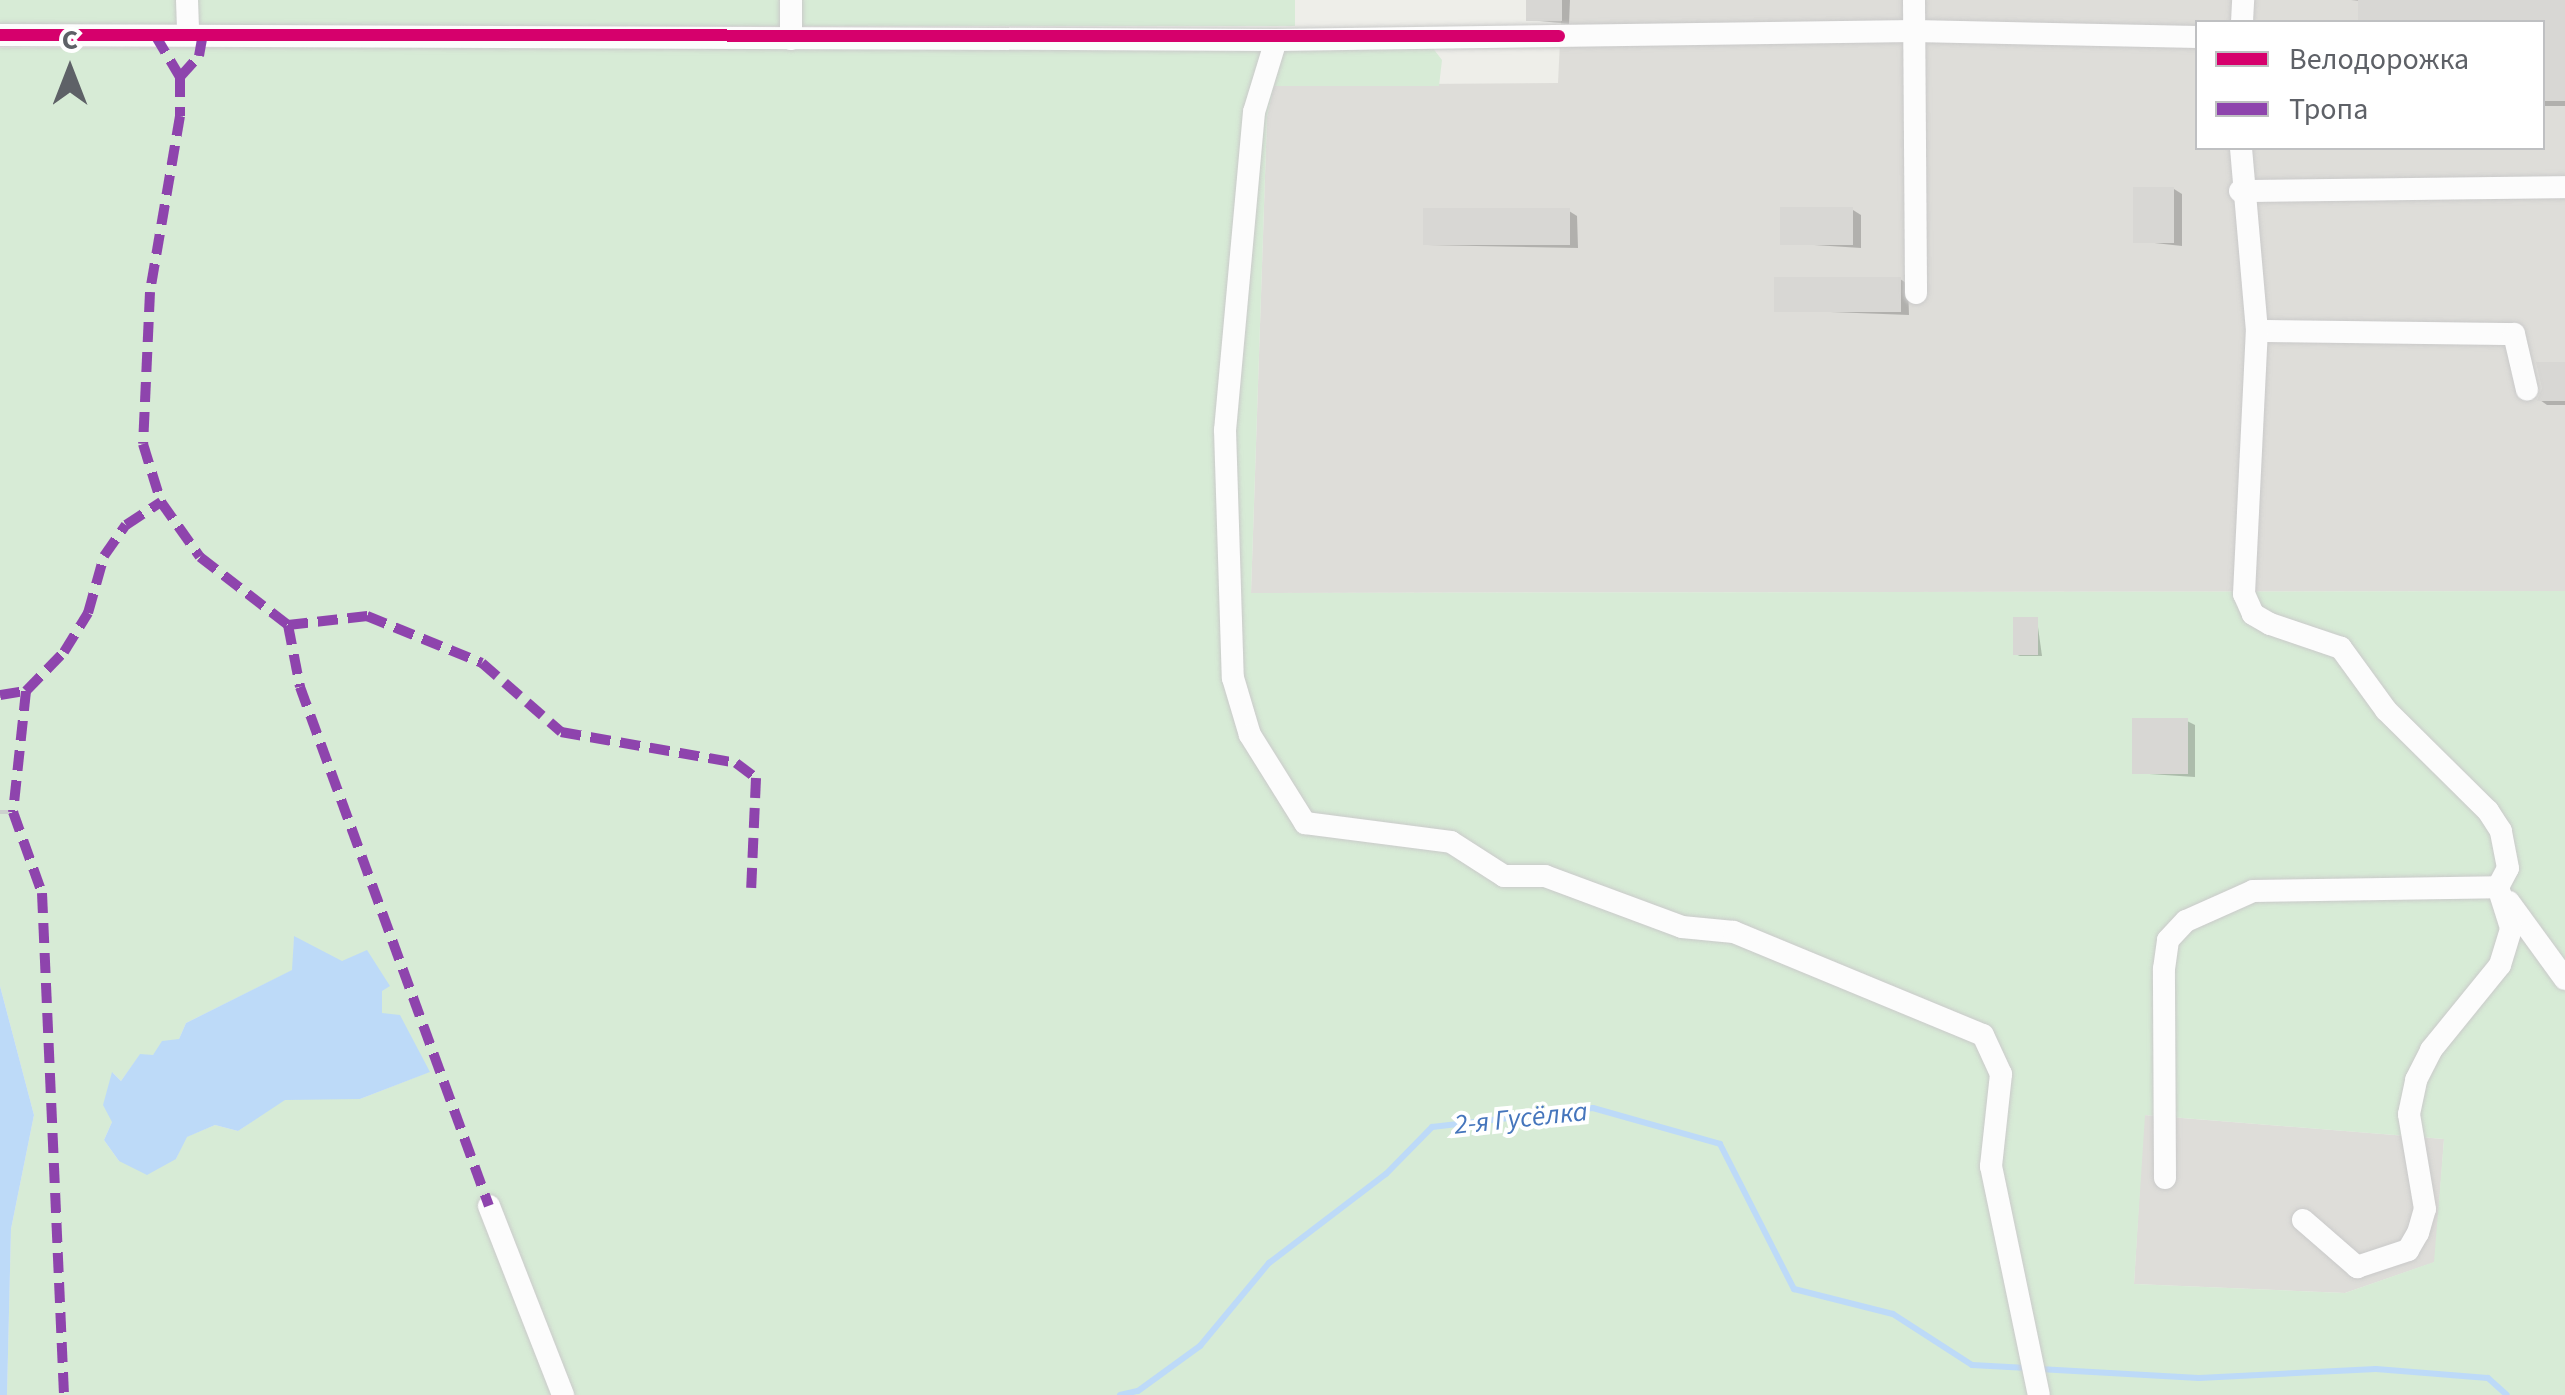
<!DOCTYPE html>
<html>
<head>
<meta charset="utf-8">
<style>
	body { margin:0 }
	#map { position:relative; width:2565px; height:1395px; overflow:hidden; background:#eeeee9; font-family:"Source Sans 3",sans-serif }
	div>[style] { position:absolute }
	.industrial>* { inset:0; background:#deddd9 }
	.green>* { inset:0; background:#d7ebd6; transform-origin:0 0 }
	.water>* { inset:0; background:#bddaf8 }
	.shadow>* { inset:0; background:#0003 }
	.stream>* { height:6px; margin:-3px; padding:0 3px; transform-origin:3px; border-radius:3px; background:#bddaf8 }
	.building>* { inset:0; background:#d8d7d4; transform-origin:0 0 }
	.path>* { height:4px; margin-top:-2px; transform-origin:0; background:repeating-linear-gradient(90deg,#ccd0ce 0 10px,transparent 0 15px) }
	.roads { filter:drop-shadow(0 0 2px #cacaca) drop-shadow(0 0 2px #cacaca) }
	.minor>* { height:22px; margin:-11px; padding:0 11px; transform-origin:11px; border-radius:11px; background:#fcfcfc }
	.quiet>* { height:10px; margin-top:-5px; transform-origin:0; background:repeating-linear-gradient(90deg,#8e44ad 0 20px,transparent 0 30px) }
	.cycleway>* { height:12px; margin:-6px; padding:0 6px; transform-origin:6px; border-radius:6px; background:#d6006c }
	span { translate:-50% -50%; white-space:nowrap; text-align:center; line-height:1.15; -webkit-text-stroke:8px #fff; paint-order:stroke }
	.water-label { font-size:28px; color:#4575bc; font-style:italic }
	.legend { position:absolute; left:2195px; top:20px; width:350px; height:130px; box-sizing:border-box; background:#fff; border:2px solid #bfc0c2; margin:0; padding:12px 18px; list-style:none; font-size:30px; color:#5e6167 }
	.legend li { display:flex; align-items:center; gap:20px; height:50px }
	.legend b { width:50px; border:2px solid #bfc0c2 }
	.north { position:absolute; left:20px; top:20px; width:100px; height:100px; -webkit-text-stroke:8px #fff; paint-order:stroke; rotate:0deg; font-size:28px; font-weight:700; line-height:40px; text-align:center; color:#5e6167 }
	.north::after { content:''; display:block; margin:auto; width:35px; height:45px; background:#5e6167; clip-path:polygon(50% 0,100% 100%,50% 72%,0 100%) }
</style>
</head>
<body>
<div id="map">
	<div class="industrial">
		<i style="clip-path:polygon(evenodd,1562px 0,2565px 0,2565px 591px,1251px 593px,1267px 117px,1274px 85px,1558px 83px,1562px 0,2198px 22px,2542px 22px,2542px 148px,2198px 148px,2198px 22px)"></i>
		<i style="clip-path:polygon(2144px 1115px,2444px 1139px,2435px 1262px,2345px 1293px,2134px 1284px)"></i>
	</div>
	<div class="green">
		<i style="left:0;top:0;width:1295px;height:26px"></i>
		<i style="clip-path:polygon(evenodd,1432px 47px,1442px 60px,1439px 86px,1274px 86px,1267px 117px,1251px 593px,2565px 591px,2565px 1395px,7px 1395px,11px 1229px,34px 1115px,0 986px,0 48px,1432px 47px,294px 937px,382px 991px,382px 1014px,429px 1072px,360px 1099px,285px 1099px,238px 1131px,215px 1125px,186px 1137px,176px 1159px,119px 1161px,104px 1140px,112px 1122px,113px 1073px,121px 1081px,140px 1055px,153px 1055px,179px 1039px,186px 1023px,293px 970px,294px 937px,1432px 47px,2145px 1115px,2444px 1139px,2434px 1262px,2345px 1293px,2134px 1284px,2145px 1115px)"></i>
	</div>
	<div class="water">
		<i style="clip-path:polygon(294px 936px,342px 961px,367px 950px,390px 986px,382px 991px,382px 1013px,400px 1015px,430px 1072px,360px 1099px,285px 1100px,238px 1131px,215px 1125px,187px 1137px,176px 1159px,147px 1175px,119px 1161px,104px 1140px,112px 1122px,103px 1105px,112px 1072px,121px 1081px,140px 1054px,153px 1055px,162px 1041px,179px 1039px,186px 1023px,292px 970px)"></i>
		<i style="clip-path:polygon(0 986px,34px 1115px,11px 1229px,7px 1395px,0 1395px)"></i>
	</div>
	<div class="shadow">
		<i style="clip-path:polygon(1529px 0,1570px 0,1569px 24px,1529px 20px)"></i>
		<i style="clip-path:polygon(2351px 0,2565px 0,2565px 106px,2542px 106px,2542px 22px,2361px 22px,2361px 1px)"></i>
		<i style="clip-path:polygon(2174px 189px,2182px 194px,2182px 246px,2136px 241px)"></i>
		<i style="clip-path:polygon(1853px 210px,1861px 215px,1861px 248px,1783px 243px)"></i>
		<i style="clip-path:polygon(1569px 211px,1577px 216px,1578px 248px,1427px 245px)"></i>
		<i style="clip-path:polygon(1900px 279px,1908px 284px,1909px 315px,1776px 310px)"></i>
		<i style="clip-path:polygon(2565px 364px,2565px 405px,2547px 405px,2540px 400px)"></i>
		<i style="clip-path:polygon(2037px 620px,2042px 656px,2020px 656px,2015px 654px)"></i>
		<i style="clip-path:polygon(2187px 721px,2195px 725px,2195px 777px,2134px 773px)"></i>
	</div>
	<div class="stream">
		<i style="left:2039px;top:1369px;width:160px;rotate:3.2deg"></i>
		<i style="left:2199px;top:1378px;width:177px;rotate:-2.9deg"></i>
		<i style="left:2376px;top:1369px;width:112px;rotate:4.6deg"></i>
		<i style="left:2488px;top:1378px;width:25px;rotate:42deg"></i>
		<i style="left:1120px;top:1395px;width:18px;rotate:-13deg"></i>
		<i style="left:1138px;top:1391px;width:77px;rotate:-36deg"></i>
		<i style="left:1200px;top:1346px;width:108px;rotate:-50.3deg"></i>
		<i style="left:1269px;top:1263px;width:147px;rotate:-37.3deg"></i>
		<i style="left:1386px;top:1174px;width:66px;rotate:-45.6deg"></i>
		<i style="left:1432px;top:1127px;width:162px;rotate:-6.7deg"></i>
		<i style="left:1593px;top:1108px;width:132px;rotate:15.8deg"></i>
		<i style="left:1720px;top:1144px;width:163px;rotate:63deg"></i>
		<i style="left:1794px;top:1289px;width:102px;rotate:14.2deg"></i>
		<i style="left:1893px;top:1314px;width:94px;rotate:32.8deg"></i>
		<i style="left:1972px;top:1365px;width:55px;rotate:3.1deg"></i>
	</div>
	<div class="building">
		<i style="left:1526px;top:0;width:36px;height:21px"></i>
		<i style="clip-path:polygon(2358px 0,2565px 0,2565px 101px,2542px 101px,2542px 22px,2358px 22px)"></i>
		<i style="left:2133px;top:187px;width:41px;height:56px"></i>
		<i style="left:1780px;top:207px;width:73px;height:38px"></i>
		<i style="left:1570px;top:208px;width:37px;height:147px;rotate:90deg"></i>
		<i style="left:1774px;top:277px;width:127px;height:35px"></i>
		<i style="clip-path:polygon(2536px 362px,2565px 362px,2565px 401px,2537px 401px,2542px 388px)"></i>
		<i style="left:2013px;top:617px;width:25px;height:38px"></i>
		<i style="left:2132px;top:718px;width:56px;height:56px"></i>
	</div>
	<div class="path">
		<i style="left:0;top:812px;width:13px"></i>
	</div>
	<div class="roads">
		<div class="minor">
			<i style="left:187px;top:0;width:34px;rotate:88deg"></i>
			<i style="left:791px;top:0;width:39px;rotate:90deg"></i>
			<i style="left:1914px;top:0;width:293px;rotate:89.6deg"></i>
			<i style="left:2242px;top:22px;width:22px;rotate:-87deg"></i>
			<i style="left:0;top:35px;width:1276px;rotate:0.22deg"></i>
			<i style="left:1276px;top:40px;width:638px;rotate:-0.81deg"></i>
			<i style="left:1914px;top:31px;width:284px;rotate:1.2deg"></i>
			<i style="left:1276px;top:40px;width:75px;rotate:107deg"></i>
			<i style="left:1254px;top:112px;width:319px;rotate:95.2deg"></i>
			<i style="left:1225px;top:430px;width:248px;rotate:88.2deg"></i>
			<i style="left:1233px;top:678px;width:59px;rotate:73.4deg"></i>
			<i style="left:1250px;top:735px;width:104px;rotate:58deg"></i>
			<i style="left:1305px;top:823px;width:147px;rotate:7.4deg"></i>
			<i style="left:1451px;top:842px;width:63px;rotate:32.7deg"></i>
			<i style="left:1504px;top:876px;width:41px"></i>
			<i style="left:1545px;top:876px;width:146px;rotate:20.4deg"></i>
			<i style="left:1682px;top:927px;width:52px;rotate:5.5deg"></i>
			<i style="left:1734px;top:932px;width:269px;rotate:22.5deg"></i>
			<i style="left:1983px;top:1035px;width:43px;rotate:65.2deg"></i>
			<i style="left:2001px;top:1074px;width:93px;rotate:96.2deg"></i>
			<i style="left:1991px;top:1166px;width:234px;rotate:78.2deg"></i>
			<i style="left:2240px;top:191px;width:325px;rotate:-0.7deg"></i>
			<i style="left:2257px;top:331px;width:257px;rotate:0.7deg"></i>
			<i style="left:2514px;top:334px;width:57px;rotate:76.9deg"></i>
			<i style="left:2509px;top:902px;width:95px;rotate:54deg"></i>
			<i style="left:2165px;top:1178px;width:209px;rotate:-90.3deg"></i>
			<i style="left:2164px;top:969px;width:29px;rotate:-82deg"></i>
			<i style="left:2168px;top:940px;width:26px;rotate:-47deg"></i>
			<i style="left:2186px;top:921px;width:73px;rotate:-24.1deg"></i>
			<i style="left:2253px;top:891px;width:245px;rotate:-0.9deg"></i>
			<i style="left:2498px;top:887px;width:21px;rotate:-62deg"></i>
			<i style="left:2508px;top:868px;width:38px;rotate:-101deg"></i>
			<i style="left:2501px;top:831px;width:24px;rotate:-123deg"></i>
			<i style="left:2488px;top:811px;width:144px;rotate:-135.3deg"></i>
			<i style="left:2386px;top:710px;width:77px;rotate:-126deg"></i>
			<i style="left:2341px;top:648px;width:75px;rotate:-161.3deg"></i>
			<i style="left:2270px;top:624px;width:20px;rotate:-150deg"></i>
			<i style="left:2253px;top:614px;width:22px;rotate:-114deg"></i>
			<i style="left:2244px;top:594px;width:263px;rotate:-87.2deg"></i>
			<i style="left:2257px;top:331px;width:184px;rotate:-95deg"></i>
			<i style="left:489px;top:1206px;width:203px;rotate:68.6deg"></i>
			<i style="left:2303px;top:1220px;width:72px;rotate:41deg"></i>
			<i style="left:2357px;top:1267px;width:54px;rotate:-18.4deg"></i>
			<i style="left:2408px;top:1250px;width:20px;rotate:-60deg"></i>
			<i style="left:2418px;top:1233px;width:25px;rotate:-74deg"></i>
			<i style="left:2425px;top:1209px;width:96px;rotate:-99.6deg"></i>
			<i style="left:2409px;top:1114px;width:35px;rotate:-78deg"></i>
			<i style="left:2416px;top:1080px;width:34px;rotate:-63deg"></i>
			<i style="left:2431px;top:1050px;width:109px;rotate:-50.9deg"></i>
			<i style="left:2500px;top:965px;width:39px;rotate:-73deg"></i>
			<i style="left:2511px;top:928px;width:43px;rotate:-107.6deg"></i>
		</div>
	</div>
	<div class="quiet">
		<i style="left:155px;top:35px;width:49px;rotate:59.2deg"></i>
		<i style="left:180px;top:77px;width:39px;rotate:90deg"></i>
		<i style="left:180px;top:116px;width:179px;rotate:99.7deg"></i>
		<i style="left:150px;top:292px;width:152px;rotate:92.6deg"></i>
		<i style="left:143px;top:444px;width:61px;rotate:72.8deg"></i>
		<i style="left:161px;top:502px;width:67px;rotate:54.7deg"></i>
		<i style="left:200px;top:557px;width:111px;rotate:37.7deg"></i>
		<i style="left:288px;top:625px;width:63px;rotate:79deg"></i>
		<i style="left:300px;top:687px;width:552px;rotate:69.99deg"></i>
		<i style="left:180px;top:77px;width:28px;rotate:-48deg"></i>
		<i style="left:199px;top:56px;width:22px;rotate:-80deg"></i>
		<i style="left:288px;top:625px;width:80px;rotate:-6.5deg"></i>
		<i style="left:367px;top:616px;width:124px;rotate:22.2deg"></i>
		<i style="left:482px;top:663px;width:105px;rotate:41.1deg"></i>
		<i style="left:561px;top:732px;width:178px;rotate:10deg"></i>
		<i style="left:736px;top:763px;width:25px;rotate:37deg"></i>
		<i style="left:756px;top:778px;width:113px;rotate:92.5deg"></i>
		<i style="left:26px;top:691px;width:122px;rotate:96.1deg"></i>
		<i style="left:13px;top:812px;width:86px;rotate:70.3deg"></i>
		<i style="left:42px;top:893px;width:502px;rotate:87.49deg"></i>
		<i style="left:0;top:695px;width:26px;rotate:-9deg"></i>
		<i style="left:26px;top:691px;width:54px;rotate:-45.7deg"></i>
		<i style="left:64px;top:652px;width:46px;rotate:-58.4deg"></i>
		<i style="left:88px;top:613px;width:59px;rotate:-74.3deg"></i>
		<i style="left:104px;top:556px;width:38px;rotate:-55deg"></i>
		<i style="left:126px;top:525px;width:42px;rotate:-33.3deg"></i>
	</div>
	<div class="cycleway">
		<i style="left:0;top:35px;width:1559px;rotate:0.04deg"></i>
	</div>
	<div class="water-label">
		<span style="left:1521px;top:1118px;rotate:-6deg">2-я Гусёлка</span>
	</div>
	<ul class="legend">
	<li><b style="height:12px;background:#d6006c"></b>Велодорожка</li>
	<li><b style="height:12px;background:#8e44ad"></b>Тропа</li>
	</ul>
	<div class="north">С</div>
</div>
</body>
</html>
